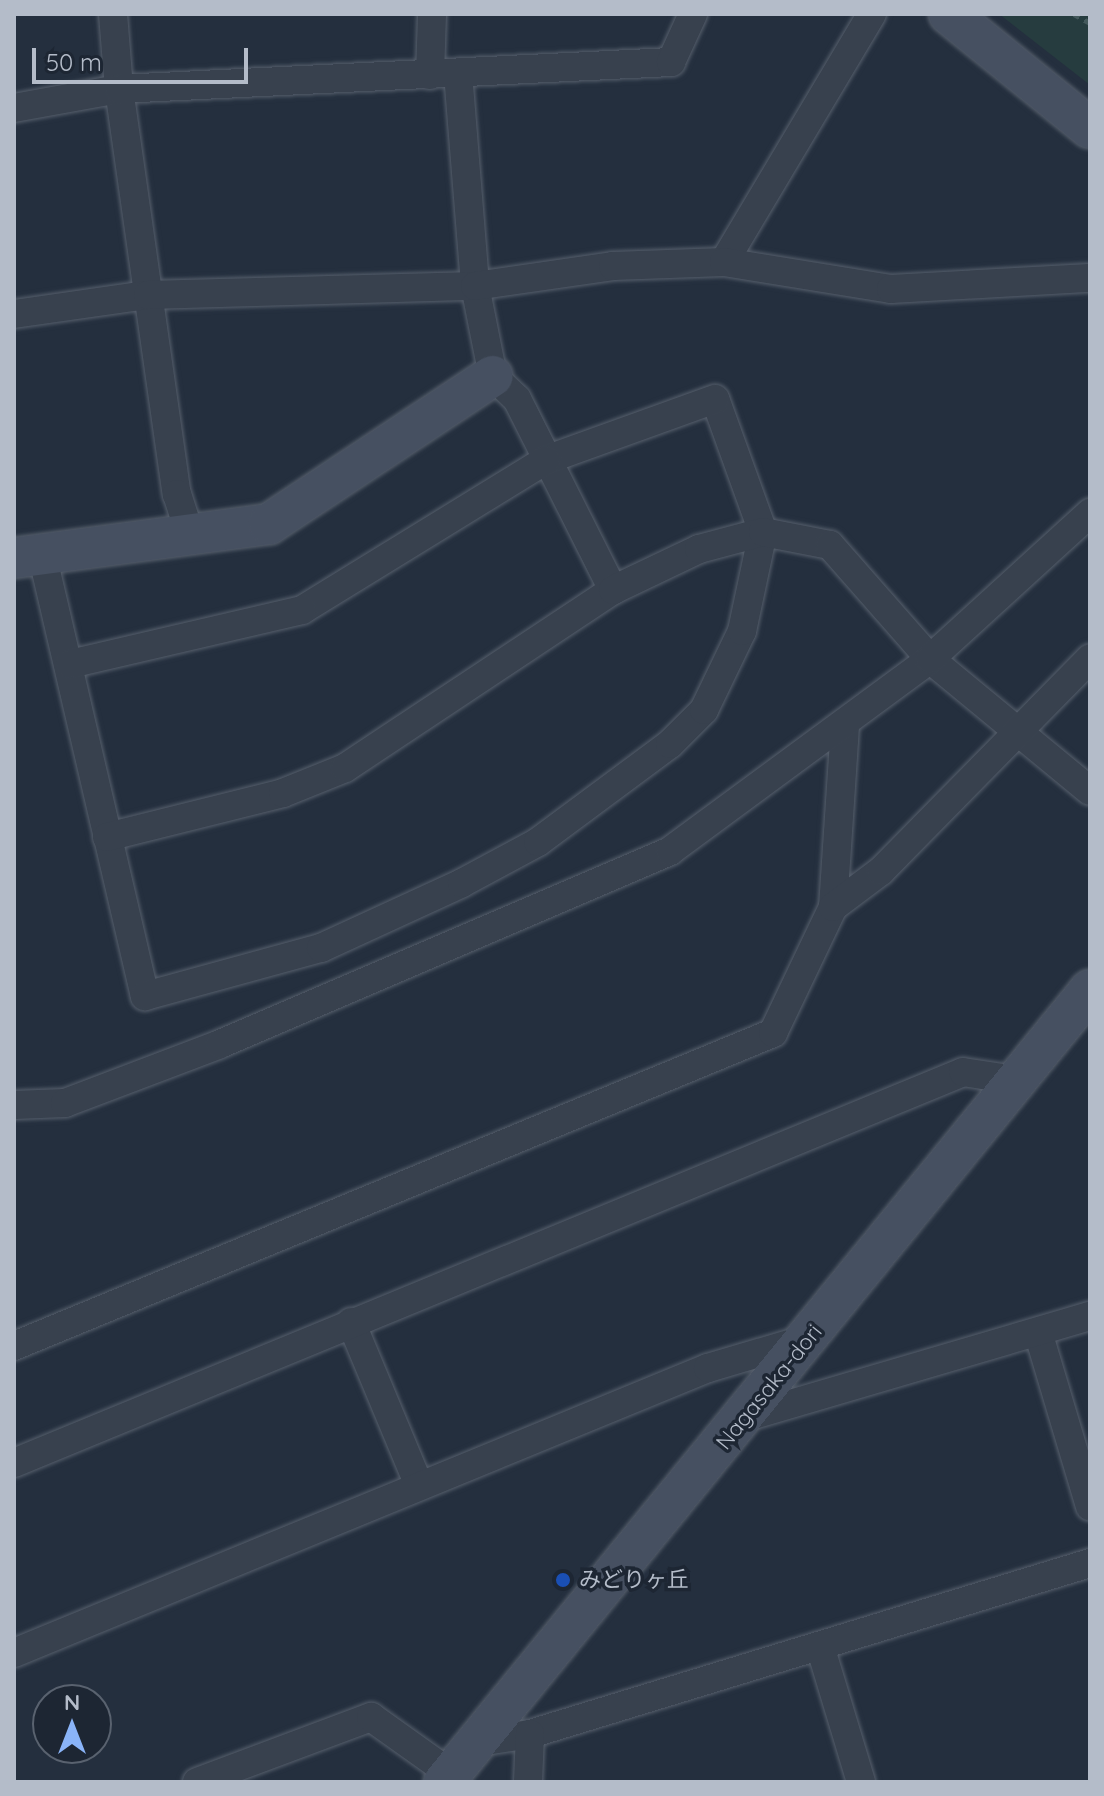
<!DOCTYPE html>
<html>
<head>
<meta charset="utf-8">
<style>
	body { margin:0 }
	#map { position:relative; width:1104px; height:1796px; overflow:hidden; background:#242f3e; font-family:Quicksand,"Noto Sans JP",sans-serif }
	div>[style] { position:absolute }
	.green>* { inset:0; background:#263c3f }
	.path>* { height:5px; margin-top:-2.5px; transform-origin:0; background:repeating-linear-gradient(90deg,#44595c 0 6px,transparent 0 12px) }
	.roads { filter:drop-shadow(0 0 2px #565f6c) drop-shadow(0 0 2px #565f6c) }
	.street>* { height:28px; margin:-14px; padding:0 14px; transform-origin:14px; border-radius:14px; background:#38414e }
	.secondary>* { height:40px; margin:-20px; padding:0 20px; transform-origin:20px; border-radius:20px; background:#465061 }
	.dots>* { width:22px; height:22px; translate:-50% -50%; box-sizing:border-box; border:4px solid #1d2633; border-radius:50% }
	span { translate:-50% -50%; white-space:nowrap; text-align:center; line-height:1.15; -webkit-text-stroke:7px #1d2633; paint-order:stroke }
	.street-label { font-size:22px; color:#b4bcc9 }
	.poi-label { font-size:22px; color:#b4bcc9 }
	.left { translate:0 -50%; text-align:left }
	.frame { position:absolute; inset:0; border:16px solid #b4bcc9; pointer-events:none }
	.north { position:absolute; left:32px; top:1684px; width:80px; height:80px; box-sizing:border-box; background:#1d2633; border:2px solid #59626f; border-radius:50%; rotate:0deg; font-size:22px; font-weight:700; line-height:32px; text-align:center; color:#b4bcc9 }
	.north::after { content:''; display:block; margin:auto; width:28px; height:36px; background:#8ab4f8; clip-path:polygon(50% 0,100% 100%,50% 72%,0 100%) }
	.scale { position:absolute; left:32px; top:48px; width:216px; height:36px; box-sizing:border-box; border:4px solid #b4bcc9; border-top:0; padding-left:10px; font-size:24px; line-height:28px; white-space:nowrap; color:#b4bcc9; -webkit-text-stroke:6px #1d2633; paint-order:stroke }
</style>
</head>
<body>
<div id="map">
	<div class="green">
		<i style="clip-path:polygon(999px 14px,1090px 14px,1090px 85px)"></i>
	</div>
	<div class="path">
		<i style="left:1074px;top:14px;width:18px;rotate:29deg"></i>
	</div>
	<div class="roads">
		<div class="street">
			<i style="left:113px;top:14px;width:75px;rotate:85.4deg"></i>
			<i style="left:119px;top:89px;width:409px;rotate:81.9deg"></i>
			<i style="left:177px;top:494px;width:46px;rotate:72.3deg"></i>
			<i style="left:458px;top:73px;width:214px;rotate:85.4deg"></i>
			<i style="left:475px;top:286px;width:92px;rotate:78.7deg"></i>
			<i style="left:493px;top:376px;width:33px;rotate:44deg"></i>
			<i style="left:517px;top:399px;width:214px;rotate:63.3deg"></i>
			<i style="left:430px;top:75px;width:61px;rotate:-88.1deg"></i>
			<i style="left:14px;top:108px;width:107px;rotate:-10.3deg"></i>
			<i style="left:119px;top:89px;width:553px;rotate:-2.8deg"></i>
			<i style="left:671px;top:62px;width:53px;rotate:-65.4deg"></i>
			<i style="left:724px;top:262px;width:289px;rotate:-59.2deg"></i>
			<i style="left:14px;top:314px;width:135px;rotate:-8.1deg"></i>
			<i style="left:148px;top:295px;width:327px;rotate:-1.6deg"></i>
			<i style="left:475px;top:286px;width:139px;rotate:-8.2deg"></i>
			<i style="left:613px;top:266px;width:111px;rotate:-2.1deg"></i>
			<i style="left:724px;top:262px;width:169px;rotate:9.2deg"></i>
			<i style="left:891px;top:289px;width:199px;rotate:-3.2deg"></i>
			<i style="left:42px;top:554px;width:454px;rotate:76.9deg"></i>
			<i style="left:145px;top:996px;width:182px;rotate:-15.3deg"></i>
			<i style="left:321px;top:948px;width:155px;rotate:-24.7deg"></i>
			<i style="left:462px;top:883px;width:86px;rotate:-28.3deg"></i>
			<i style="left:538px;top:842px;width:164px;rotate:-36.6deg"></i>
			<i style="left:670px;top:744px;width:48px;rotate:-45deg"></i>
			<i style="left:704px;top:710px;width:88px;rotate:-64.3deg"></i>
			<i style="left:742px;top:631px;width:101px;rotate:-78deg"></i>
			<i style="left:763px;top:532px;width:141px;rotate:-109.8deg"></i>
			<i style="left:715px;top:399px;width:180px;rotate:160.2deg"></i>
			<i style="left:546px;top:460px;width:286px;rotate:148.4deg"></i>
			<i style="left:302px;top:610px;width:238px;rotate:166.9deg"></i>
			<i style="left:107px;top:837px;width:181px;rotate:-14deg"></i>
			<i style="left:283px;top:793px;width:67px;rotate:-22deg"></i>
			<i style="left:345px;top:768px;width:322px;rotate:-33.6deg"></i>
			<i style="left:613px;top:590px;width:95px;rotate:-25.5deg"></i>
			<i style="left:699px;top:549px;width:66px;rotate:-14.9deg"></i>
			<i style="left:763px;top:532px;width:68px;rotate:11deg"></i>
			<i style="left:830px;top:545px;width:152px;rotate:48.7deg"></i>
			<i style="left:930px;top:659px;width:207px;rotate:39.5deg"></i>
			<i style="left:833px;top:907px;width:183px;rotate:-86.2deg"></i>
			<i style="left:14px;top:1105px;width:51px;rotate:-2.2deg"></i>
			<i style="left:65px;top:1103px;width:166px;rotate:-20.8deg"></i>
			<i style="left:220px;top:1044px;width:490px;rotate:-23.2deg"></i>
			<i style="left:670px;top:851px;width:323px;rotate:-36.4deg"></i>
			<i style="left:930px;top:659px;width:217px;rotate:-42.4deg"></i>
			<i style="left:351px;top:1322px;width:177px;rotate:67.4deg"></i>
			<i style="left:1038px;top:1332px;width:182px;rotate:73.4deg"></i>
			<i style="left:14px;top:1346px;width:821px;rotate:-22.41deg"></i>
			<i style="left:773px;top:1033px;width:140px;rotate:-64.5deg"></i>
			<i style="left:833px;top:907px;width:60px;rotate:-36.9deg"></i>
			<i style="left:881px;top:871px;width:298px;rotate:-45.5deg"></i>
			<i style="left:743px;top:1418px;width:362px;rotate:-16.4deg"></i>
			<i style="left:14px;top:1463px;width:1026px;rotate:-22.39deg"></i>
			<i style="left:963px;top:1072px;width:59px;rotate:8.8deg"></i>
			<i style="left:820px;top:1646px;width:142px;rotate:73.2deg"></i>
			<i style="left:14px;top:1653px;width:750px;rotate:-22.33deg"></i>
			<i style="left:708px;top:1368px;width:105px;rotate:-16.5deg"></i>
			<i style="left:478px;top:1742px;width:53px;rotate:-8.7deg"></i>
			<i style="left:530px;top:1734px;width:586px;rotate:-16.98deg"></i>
			<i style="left:197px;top:1782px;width:186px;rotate:-20.5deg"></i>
			<i style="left:371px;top:1717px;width:98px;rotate:35.5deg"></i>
			<i style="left:528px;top:1782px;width:48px;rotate:-87.6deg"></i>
		</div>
		<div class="secondary">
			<i style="left:949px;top:14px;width:181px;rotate:39deg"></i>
			<i style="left:14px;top:558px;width:257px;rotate:-7.6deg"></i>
			<i style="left:269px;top:524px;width:268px;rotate:-33.5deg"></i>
			<i style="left:444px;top:1782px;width:1022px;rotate:-50.8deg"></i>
		</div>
	</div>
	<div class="dots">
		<i style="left:563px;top:1580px;background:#1a4fb4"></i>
	</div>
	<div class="street-label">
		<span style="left:769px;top:1387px;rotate:-51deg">Nagasaka-dori</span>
	</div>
	<div class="poi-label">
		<span class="left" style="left:579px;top:1580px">みどりヶ丘</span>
	</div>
	<div class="frame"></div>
	<div class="north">N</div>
	<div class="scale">50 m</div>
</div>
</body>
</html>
